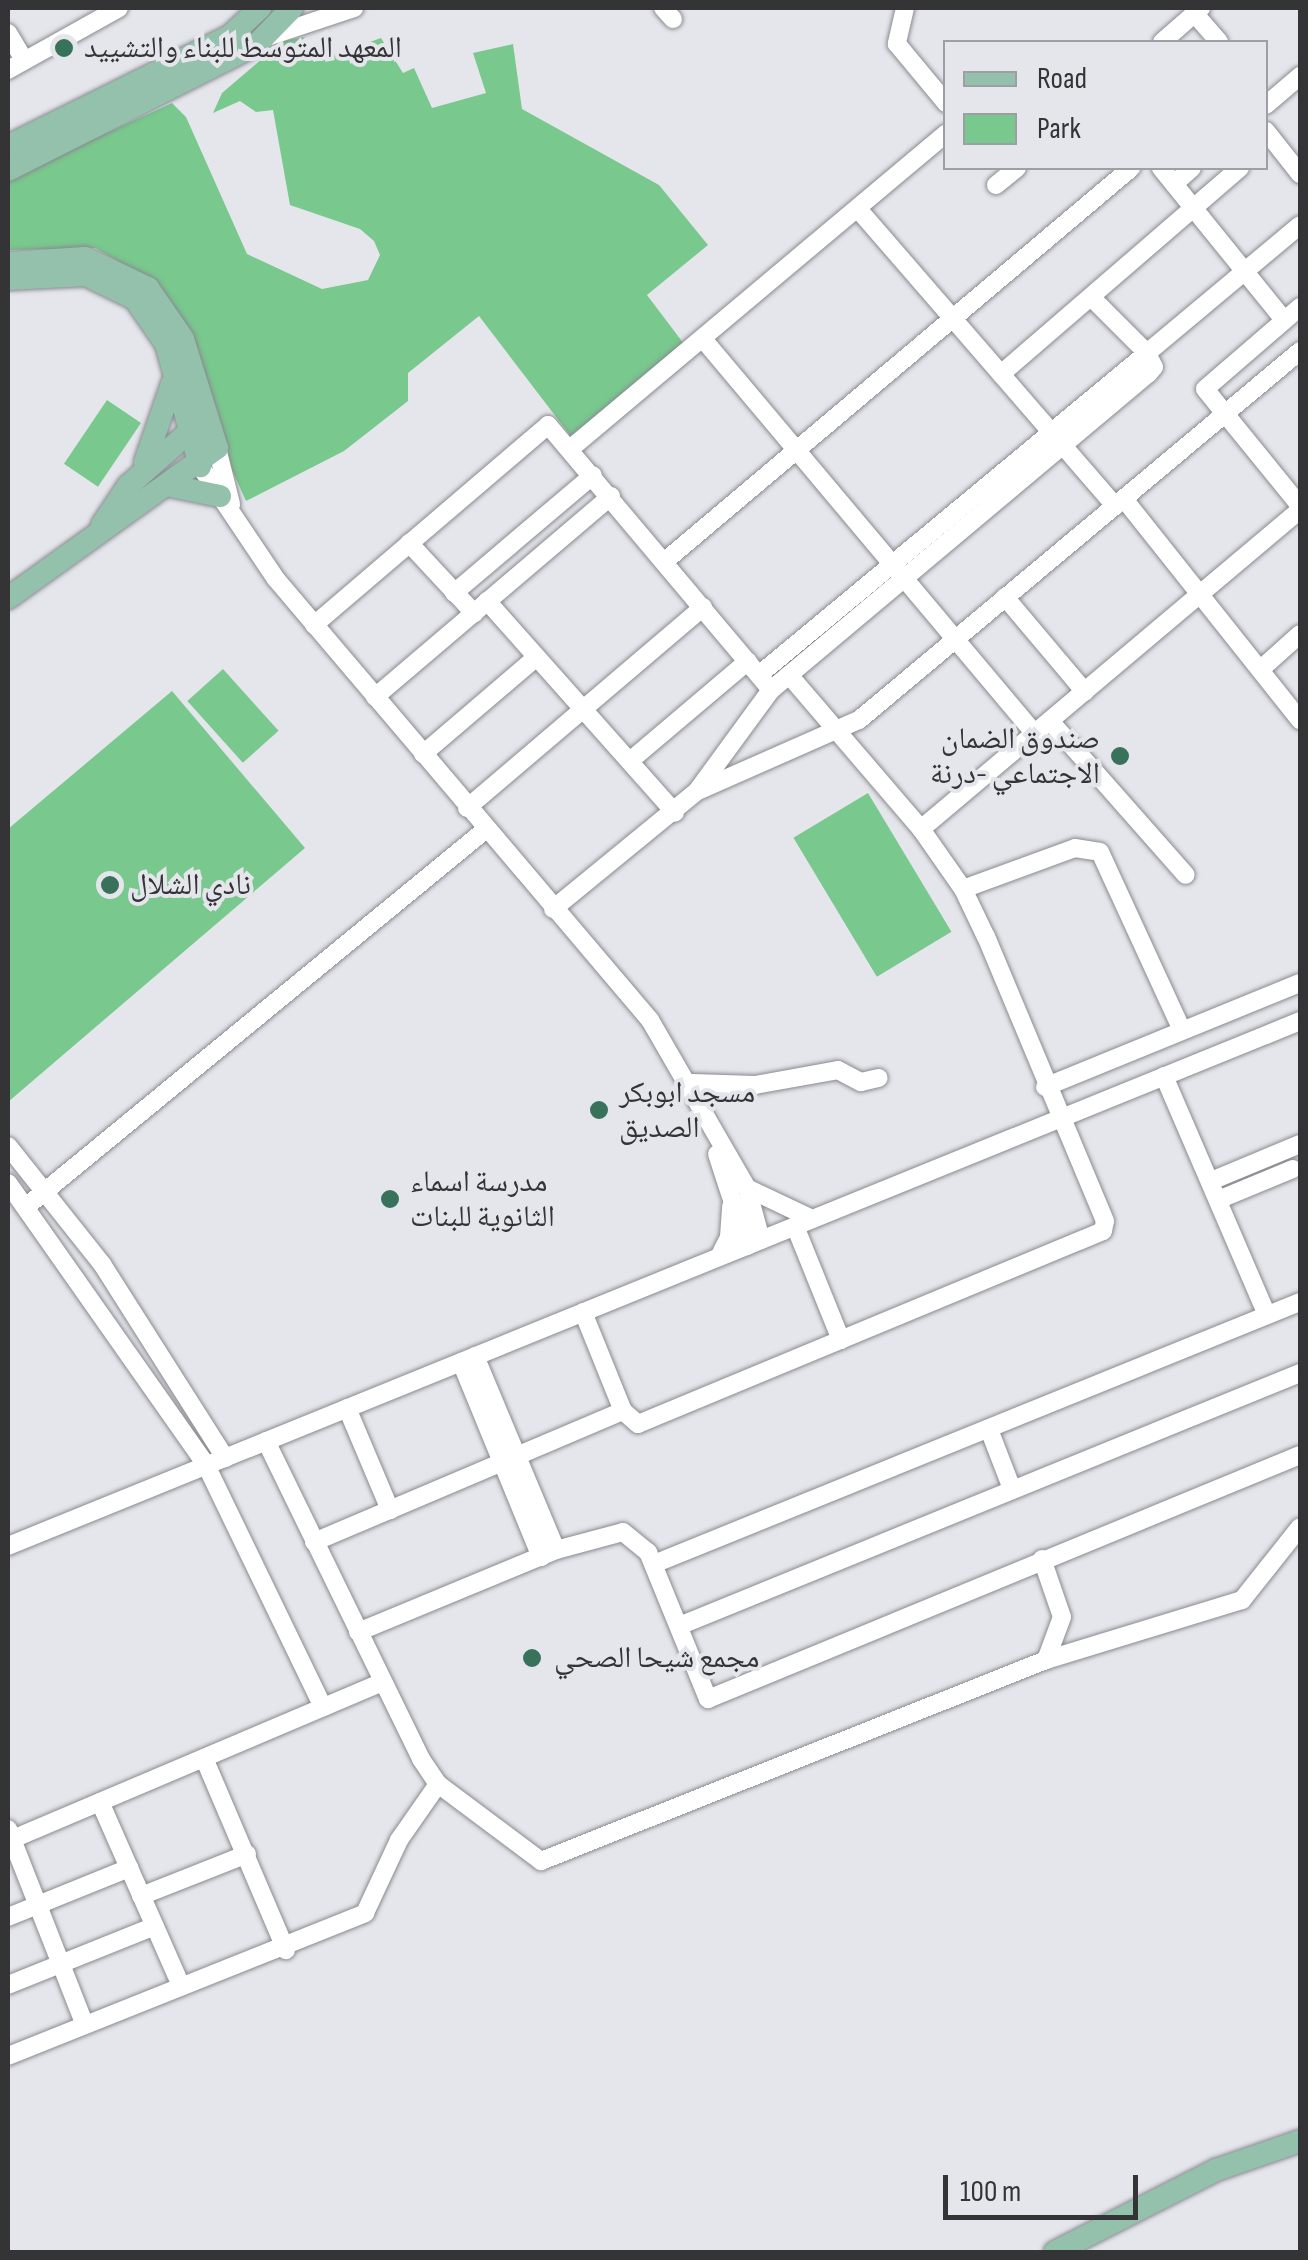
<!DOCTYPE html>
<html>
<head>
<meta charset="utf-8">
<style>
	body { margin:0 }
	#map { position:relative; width:1308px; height:2260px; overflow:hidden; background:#e5e6ec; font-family:"Sofia Sans Condensed","Noto Naskh Arabic",sans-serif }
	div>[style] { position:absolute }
	.green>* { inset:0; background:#79c88e; transform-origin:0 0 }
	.roads { filter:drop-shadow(0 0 2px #898a90) drop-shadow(0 0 2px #898a90) }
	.minor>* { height:18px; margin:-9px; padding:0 9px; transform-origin:9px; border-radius:9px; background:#fff }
	.major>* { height:22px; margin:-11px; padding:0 11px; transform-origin:11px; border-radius:11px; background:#94c1ac }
	.dots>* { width:28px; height:28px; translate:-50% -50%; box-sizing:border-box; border:5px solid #e5e6ec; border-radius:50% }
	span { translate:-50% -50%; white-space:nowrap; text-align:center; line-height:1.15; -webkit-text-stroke:8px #e5e6ec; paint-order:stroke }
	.poi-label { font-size:30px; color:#343437 }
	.left { translate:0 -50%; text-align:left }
	.right { translate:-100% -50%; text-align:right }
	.frame { position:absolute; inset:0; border:10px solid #343437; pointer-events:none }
	.legend { position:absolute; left:943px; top:40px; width:325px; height:130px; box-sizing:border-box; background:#e5e6ec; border:2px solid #9e9fa4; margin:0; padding:12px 18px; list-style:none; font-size:30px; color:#343437 }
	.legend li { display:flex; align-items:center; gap:20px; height:50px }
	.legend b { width:50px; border:2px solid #9e9fa4 }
	.scale { position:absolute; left:943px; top:2175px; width:195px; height:45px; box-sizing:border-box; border:5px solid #343437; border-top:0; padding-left:12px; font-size:30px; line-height:35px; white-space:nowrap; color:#343437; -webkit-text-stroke:8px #e5e6ec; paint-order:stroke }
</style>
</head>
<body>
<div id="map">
	<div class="green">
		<i style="clip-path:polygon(305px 37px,314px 62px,381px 38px,403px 73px,414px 68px,432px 108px,486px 93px,473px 53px,513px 44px,522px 109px,659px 185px,708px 245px,647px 295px,684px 344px,573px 439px,479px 316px,408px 373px,408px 401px,344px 451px,246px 501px,144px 276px,95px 248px,8px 250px,8px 178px,172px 103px,186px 117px,247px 254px,322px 289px,368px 280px,380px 255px,374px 241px,360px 229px,290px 205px,273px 110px,256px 112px,240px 101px,213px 113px,222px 93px,283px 41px)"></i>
		<i style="left:107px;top:400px;width:41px;height:77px;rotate:34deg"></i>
		<i style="left:223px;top:669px;width:83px;height:48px;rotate:48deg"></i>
		<i style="clip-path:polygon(172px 691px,305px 848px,8px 1102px,8px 829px)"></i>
		<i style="left:868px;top:793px;width:162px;height:87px;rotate:59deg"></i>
	</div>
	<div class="roads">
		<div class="minor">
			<i style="left:663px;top:8px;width:15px;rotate:48deg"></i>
			<i style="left:905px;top:8px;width:37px;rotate:103deg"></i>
			<i style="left:897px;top:44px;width:77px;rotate:50.3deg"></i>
			<i style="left:1194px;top:13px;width:38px;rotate:49deg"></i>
			<i style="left:8px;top:33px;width:31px;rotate:59deg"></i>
			<i style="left:267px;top:37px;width:92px;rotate:-18.4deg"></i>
			<i style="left:1162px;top:42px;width:52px;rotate:-41.1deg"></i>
			<i style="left:8px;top:70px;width:127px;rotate:-29.2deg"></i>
			<i style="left:1266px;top:105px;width:45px;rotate:-40.5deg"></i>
			<i style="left:1266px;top:131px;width:55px;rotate:51.7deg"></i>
			<i style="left:1161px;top:168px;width:196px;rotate:51deg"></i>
			<i style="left:1174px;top:184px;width:24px;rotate:-42deg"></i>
			<i style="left:996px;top:185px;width:27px;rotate:-39deg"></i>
			<i style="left:858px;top:209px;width:393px;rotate:49.1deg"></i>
			<i style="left:1300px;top:307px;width:125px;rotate:139.2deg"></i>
			<i style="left:1205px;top:389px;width:151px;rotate:50.9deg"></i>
			<i style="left:703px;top:339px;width:516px;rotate:49.95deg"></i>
			<i style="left:1001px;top:374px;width:316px;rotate:-40.8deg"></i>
			<i style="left:217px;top:448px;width:58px;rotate:76deg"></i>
			<i style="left:570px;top:449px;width:491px;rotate:-40deg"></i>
			<i style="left:200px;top:466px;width:136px;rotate:56.1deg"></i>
			<i style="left:276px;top:579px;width:578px;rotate:49.7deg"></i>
			<i style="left:650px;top:1020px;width:194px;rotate:60deg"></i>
			<i style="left:747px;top:1188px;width:54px;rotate:74.9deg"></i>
			<i style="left:1124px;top:499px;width:283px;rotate:51.5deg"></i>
			<i style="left:409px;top:543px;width:96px;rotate:47.1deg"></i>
			<i style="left:665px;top:561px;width:610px;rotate:-40.14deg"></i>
			<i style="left:454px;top:593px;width:182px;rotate:-40.3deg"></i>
			<i style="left:1005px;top:597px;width:124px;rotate:49.9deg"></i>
			<i style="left:487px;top:601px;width:283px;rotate:48.4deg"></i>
			<i style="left:314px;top:625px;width:308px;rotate:-40.5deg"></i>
			<i style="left:548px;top:425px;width:346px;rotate:49.9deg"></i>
			<i style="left:1261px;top:669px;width:52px;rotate:-41.9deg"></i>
			<i style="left:760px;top:674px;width:503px;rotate:-39.67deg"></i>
			<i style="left:1147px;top:353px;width:79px;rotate:-135deg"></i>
			<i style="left:789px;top:675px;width:203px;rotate:49.4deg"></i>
			<i style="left:921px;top:829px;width:495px;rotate:-40.1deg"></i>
			<i style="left:375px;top:697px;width:310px;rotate:-40.4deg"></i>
			<i style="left:1050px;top:721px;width:205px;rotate:48.6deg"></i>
			<i style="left:423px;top:754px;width:145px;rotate:-40.5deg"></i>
			<i style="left:631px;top:760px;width:153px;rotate:-40.2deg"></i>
			<i style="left:700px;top:790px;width:174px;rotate:-23.8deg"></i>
			<i style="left:859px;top:720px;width:575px;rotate:-39.92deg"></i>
			<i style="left:467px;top:808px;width:310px;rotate:-40.4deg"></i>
			<i style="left:963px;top:889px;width:119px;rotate:-20.1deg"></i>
			<i style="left:1075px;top:848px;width:25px;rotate:9deg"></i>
			<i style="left:1100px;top:852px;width:196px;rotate:65.3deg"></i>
			<i style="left:553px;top:909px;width:186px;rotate:-39.3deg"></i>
			<i style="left:697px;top:791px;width:125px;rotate:-53.8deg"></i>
			<i style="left:771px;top:690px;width:492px;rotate:-40deg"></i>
			<i style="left:1148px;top:374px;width:9px;rotate:-49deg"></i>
			<i style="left:1154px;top:367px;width:16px;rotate:-117deg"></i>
			<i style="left:1147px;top:353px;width:199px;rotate:-39.9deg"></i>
			<i style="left:1164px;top:1076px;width:260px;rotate:66.7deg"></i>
			<i style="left:692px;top:1083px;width:63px;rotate:1.8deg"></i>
			<i style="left:755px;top:1085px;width:84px;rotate:-10.2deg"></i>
			<i style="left:838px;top:1070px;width:26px;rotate:28deg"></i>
			<i style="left:861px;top:1082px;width:18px;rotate:-13deg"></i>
			<i style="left:1045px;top:1087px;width:275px;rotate:-22.2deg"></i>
			<i style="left:8px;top:1146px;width:151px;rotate:51.5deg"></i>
			<i style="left:102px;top:1264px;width:230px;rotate:57.6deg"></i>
			<i style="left:717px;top:1154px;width:97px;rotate:71.9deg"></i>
			<i style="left:1211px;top:1181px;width:96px;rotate:-22.6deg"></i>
			<i style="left:8px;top:1183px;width:345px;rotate:54.9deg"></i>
			<i style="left:206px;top:1465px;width:269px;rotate:64.2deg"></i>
			<i style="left:747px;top:1188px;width:72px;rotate:25.5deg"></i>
			<i style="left:1218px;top:1200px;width:81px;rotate:-22.5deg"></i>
			<i style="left:27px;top:1206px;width:593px;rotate:-39.38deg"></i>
			<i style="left:795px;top:1226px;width:123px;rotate:68deg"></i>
			<i style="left:719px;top:1257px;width:22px;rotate:-63deg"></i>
			<i style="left:729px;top:1237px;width:31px;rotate:-86deg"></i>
			<i style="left:583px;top:1312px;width:107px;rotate:68deg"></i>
			<i style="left:623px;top:1411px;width:20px;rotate:41deg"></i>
			<i style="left:638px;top:1424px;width:503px;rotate:-22.54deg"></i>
			<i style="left:1103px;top:1231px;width:10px;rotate:-79deg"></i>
			<i style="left:1105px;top:1221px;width:308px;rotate:-112.7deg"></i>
			<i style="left:986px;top:937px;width:53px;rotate:-115.6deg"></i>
			<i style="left:963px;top:889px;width:73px;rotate:-125deg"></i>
			<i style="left:475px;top:1356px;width:210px;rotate:67.3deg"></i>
			<i style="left:461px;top:1362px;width:211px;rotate:67.7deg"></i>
			<i style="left:347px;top:1408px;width:111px;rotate:67.1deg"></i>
			<i style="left:990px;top:1432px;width:61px;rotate:68.9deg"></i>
			<i style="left:266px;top:1441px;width:354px;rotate:64deg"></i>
			<i style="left:421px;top:1759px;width:30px;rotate:56deg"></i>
			<i style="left:438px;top:1784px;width:129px;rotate:36.8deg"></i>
			<i style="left:541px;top:1861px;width:544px;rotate:-21.7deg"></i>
			<i style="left:1046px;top:1660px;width:205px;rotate:-17deg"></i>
			<i style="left:1242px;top:1600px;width:93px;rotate:-51.5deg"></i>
			<i style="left:314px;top:1542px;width:336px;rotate:-23deg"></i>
			<i style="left:8px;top:1546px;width:1395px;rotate:-22.11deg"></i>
			<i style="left:1042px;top:1559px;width:61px;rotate:71deg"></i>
			<i style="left:1062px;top:1617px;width:46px;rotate:110.4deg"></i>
			<i style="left:654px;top:1564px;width:697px;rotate:-22.08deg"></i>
			<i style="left:679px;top:1626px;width:671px;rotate:-22.17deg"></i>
			<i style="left:358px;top:1632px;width:214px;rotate:-22.5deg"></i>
			<i style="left:556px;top:1550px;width:69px;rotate:-15deg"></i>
			<i style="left:623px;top:1532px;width:32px;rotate:39deg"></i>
			<i style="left:648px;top:1552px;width:159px;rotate:67.8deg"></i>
			<i style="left:708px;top:1699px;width:640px;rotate:-22.4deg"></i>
			<i style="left:204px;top:1758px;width:209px;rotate:66.9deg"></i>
			<i style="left:100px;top:1802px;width:201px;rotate:66.2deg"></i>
			<i style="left:8px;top:1829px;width:208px;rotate:68.6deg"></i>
			<i style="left:8px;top:1841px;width:407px;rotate:-23deg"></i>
			<i style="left:141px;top:1896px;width:114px;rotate:-21.6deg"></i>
			<i style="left:8px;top:1917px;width:131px;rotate:-22deg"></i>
			<i style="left:8px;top:1985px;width:158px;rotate:-21.9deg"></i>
			<i style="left:8px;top:2056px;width:385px;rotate:-21.8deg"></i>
			<i style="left:365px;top:1913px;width:81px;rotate:-65deg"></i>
			<i style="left:399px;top:1840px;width:68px;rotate:-55.1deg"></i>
		</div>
		<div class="major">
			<i style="left:8px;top:146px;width:248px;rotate:-26.4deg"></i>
			<i style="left:230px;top:36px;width:41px;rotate:-43deg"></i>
			<i style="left:8px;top:170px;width:279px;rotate:-26.8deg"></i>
			<i style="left:257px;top:44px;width:50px;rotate:-45.8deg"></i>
			<i style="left:8px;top:263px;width:77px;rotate:-3.7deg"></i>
			<i style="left:85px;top:258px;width:70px;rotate:25.5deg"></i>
			<i style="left:148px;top:288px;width:62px;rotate:55.5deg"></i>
			<i style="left:183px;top:339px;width:114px;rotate:72.7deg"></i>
			<i style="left:217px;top:448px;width:257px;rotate:144.3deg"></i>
			<i style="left:8px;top:279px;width:78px;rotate:-2.9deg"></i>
			<i style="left:86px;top:275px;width:55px;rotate:26.1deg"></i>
			<i style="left:135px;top:299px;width:55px;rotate:55.4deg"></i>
			<i style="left:166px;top:344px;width:127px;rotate:74.4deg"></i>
			<i style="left:145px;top:462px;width:83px;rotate:-70.9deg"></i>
			<i style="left:171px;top:486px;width:50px;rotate:11.5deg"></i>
			<i style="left:102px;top:525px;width:47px;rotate:-56.3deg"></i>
			<i style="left:128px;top:486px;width:94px;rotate:-41.5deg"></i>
			<i style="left:1055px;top:2252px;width:181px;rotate:-27deg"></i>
			<i style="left:1216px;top:2170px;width:89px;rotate:-19deg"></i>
		</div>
	</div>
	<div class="dots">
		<i style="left:64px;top:48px;background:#39725b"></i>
		<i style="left:1120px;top:756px;background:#39725b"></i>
		<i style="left:110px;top:885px;background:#39725b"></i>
		<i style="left:599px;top:1110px;background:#39725b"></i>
		<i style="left:390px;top:1199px;background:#39725b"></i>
		<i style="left:532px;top:1658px;background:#39725b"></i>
	</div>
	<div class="poi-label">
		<span class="left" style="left:84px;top:48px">المعهد المتوسط للبناء والتشييد</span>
		<span class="right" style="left:1100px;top:756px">صندوق الضمان<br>الاجتماعي -درنة</span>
		<span class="left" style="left:130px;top:885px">نادي الشلال</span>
		<span class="left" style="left:619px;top:1110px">مسجد ابوبكر<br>الصديق</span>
		<span class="left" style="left:410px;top:1199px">مدرسة اسماء<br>الثانوية للبنات</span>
		<span class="left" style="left:554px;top:1658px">مجمع شيحا الصحي</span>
	</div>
	<div class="frame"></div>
	<ul class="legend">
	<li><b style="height:12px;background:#94c1ac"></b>Road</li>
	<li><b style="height:28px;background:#79c88e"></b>Park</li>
	</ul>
	<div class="scale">100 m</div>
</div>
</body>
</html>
